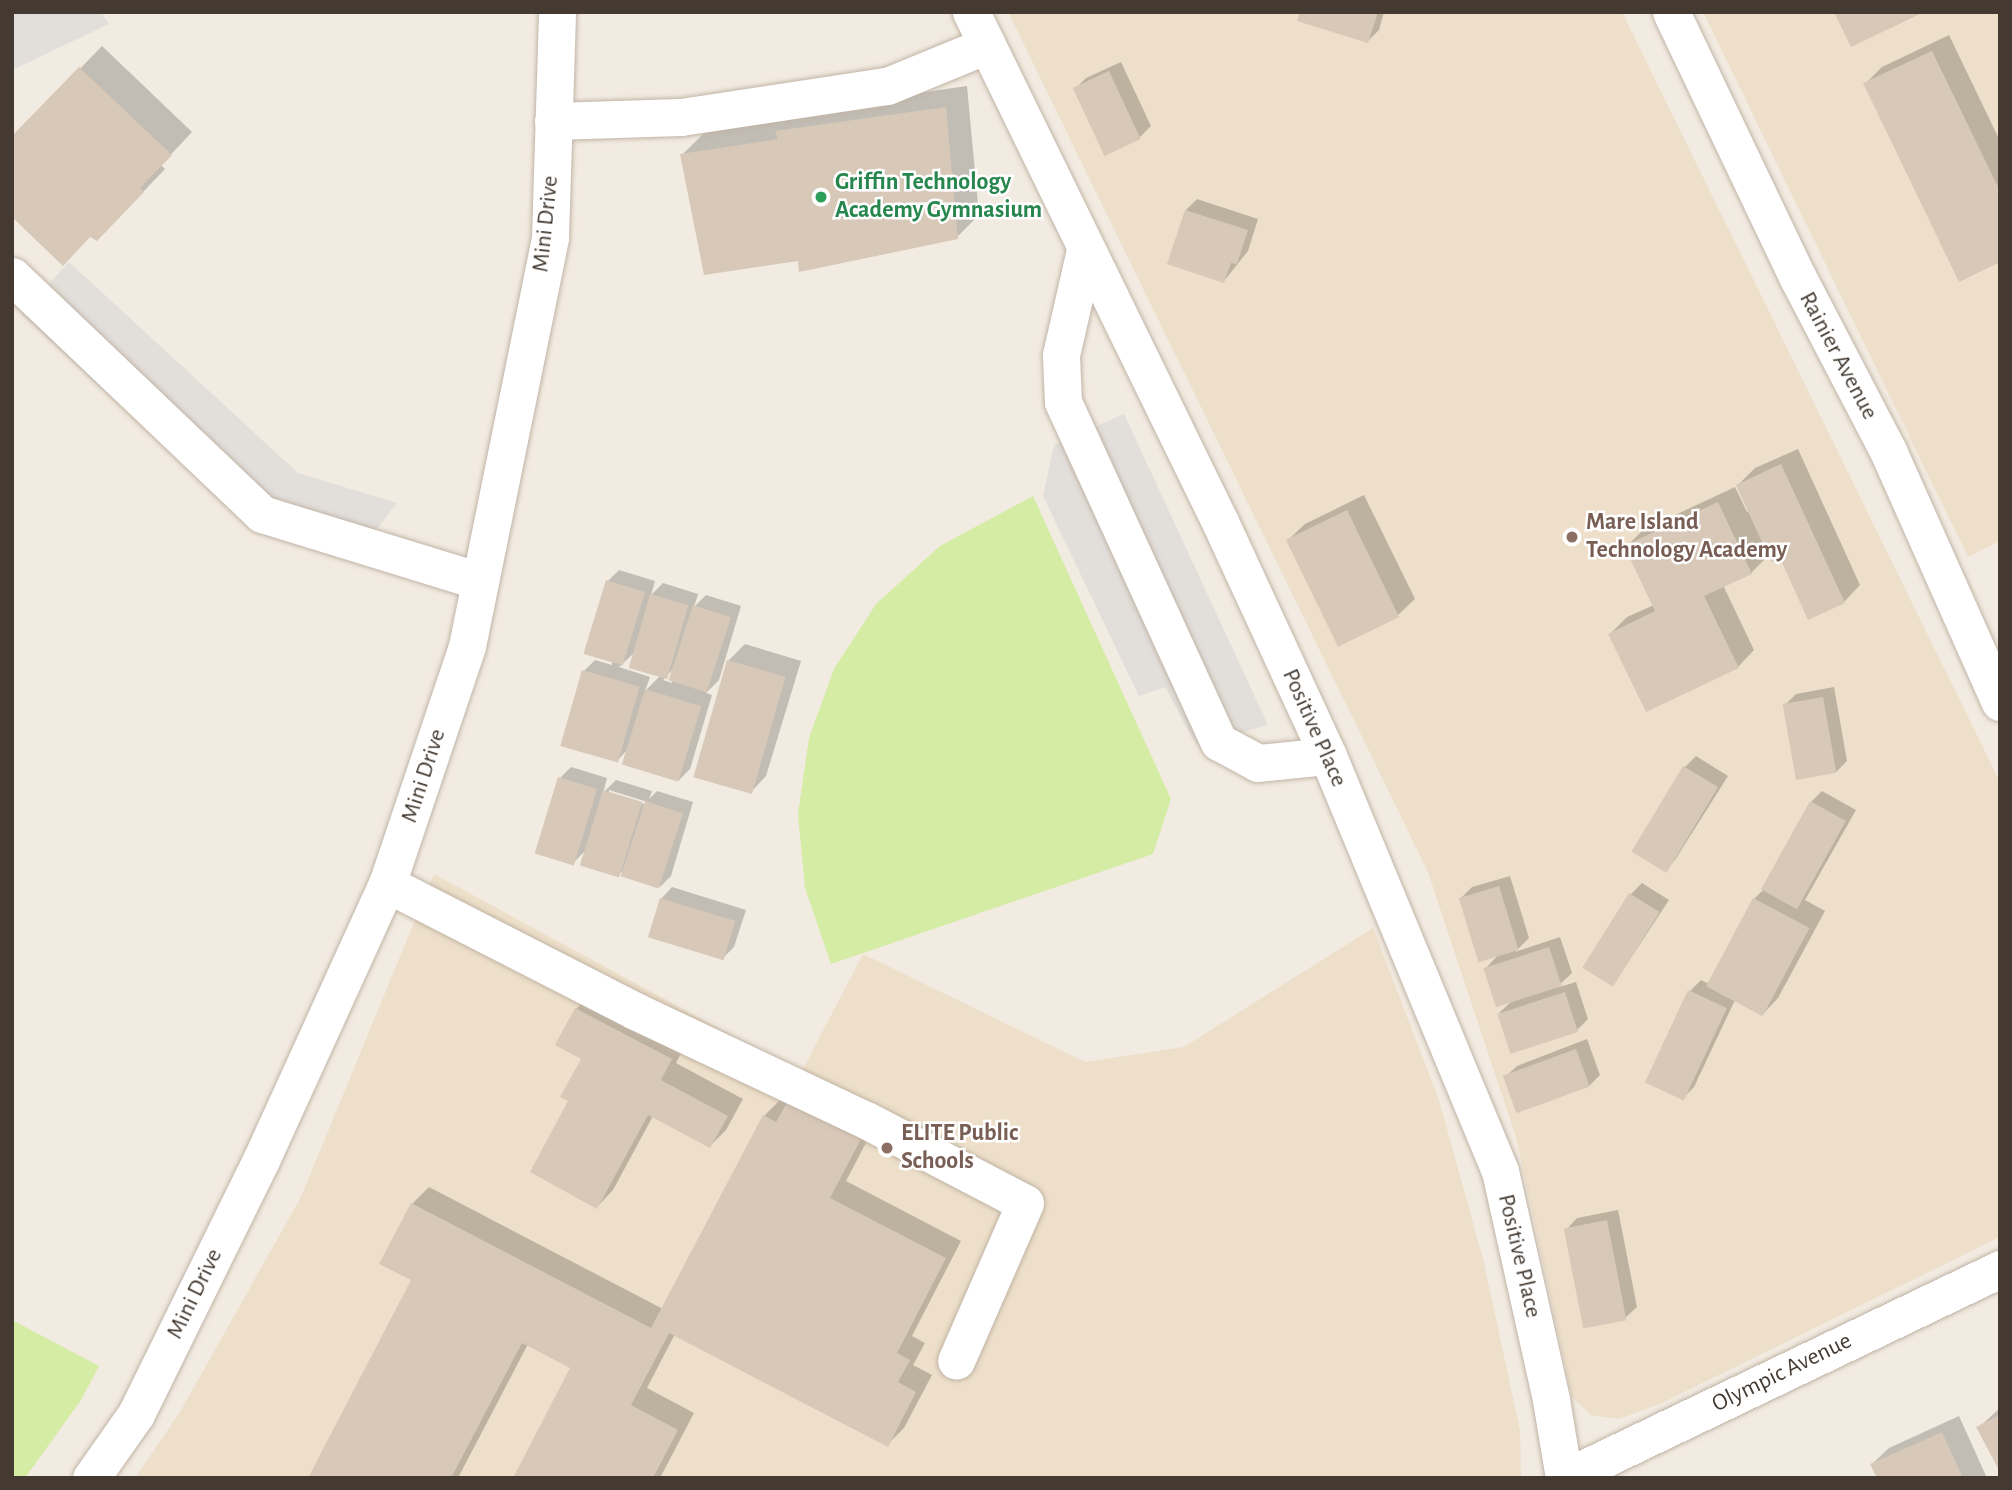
<!DOCTYPE html>
<html>
<head>
<meta charset="utf-8">
<style>
	body { margin:0 }
	#map { position:relative; width:2012px; height:1490px; overflow:hidden; background:#f2ebe1; font-family:"Alegreya Sans",sans-serif }
	div>[style] { position:absolute }
	.education>* { inset:0; background:#eddfc9 }
	.green>* { inset:0; background:#d4eca4 }
	.parking>* { inset:0; background:#e2deda }
	.shadow>* { inset:0; background:#0003 }
	.building>* { inset:0; background:#d8c8b8; transform-origin:0 0 }
	.roads { filter:drop-shadow(0 0 2px #c1b4a6) drop-shadow(0 0 2px #c1b4a6) }
	.minor>* { height:37px; margin:-18.5px; padding:0 18.5px; transform-origin:18.5px; border-radius:18.5px; background:#fff }
	.dots>* { width:19px; height:19px; translate:-50% -50%; box-sizing:border-box; border:4px solid #fff; border-radius:50% }
	span { translate:-50% -50%; white-space:nowrap; text-align:center; line-height:1.15; -webkit-text-stroke:5px #fff; paint-order:stroke }
	.leisure-label { font-size:24px; color:#27864d; font-weight:700 }
	.left { translate:0 -50%; text-align:left }
	.street-label { font-size:24px; color:#443a31 }
	.education-label { font-size:24px; color:#785e54; font-weight:700 }
	.frame { position:absolute; inset:0; border:14px solid #443a31; pointer-events:none }
</style>
</head>
<body>
<div id="map">
	<div class="education">
		<i style="clip-path:polygon(1008px 12px,1622px 12px,2000px 782px,2000px 1237px,1662px 1403px,1619px 1419px,1591px 1415px,1572px 1397px,1516px 1137px,1428px 872px)"></i>
		<i style="clip-path:polygon(1703px 12px,2000px 12px,2000px 541px,1968px 557px)"></i>
		<i style="clip-path:polygon(434px 874px,801px 1073px,863px 954px,1085px 1062px,1184px 1047px,1373px 928px,1439px 1100px,1483px 1259px,1520px 1430px,1521px 1478px,135px 1478px,180px 1412px,301px 1197px)"></i>
	</div>
	<div class="green">
		<i style="clip-path:polygon(1033px 496px,1171px 799px,1153px 854px,831px 964px,805px 888px,798px 814px,809px 738px,834px 669px,876px 604px,940px 546px)"></i>
		<i style="clip-path:polygon(12px 1320px,99px 1366px,81px 1400px,25px 1478px,12px 1478px)"></i>
	</div>
	<div class="parking">
		<i style="clip-path:polygon(12px 12px,101px 12px,109px 24px,12px 70px)"></i>
		<i style="clip-path:polygon(69px 262px,298px 473px,397px 503px,352px 561px,253px 529px,21px 314px)"></i>
		<i style="clip-path:polygon(1124px 414px,1268px 725px,1196px 745px,1165px 687px,1139px 696px,1043px 496px,1054px 445px)"></i>
	</div>
	<div class="shadow">
		<i style="clip-path:polygon(1302px 12px,1384px 12px,1379px 30px,1368px 41px)"></i>
		<i style="clip-path:polygon(1949px 35px,2000px 141px,2000px 260px,1865px 84px,1882px 67px)"></i>
		<i style="clip-path:polygon(102px 46px,192px 132px,161px 165px,165px 169px,119px 217px,91px 235px,12px 139px)"></i>
		<i style="clip-path:polygon(1121px 62px,1151px 126px,1140px 137px,1075px 89px,1086px 78px)"></i>
		<i style="clip-path:polygon(967px 86px,979px 215px,957px 237px,799px 259px,682px 155px,704px 133px,789px 120px,799px 110px)"></i>
		<i style="clip-path:polygon(1197px 199px,1258px 219px,1248px 251px,1224px 281px,1186px 210px)"></i>
		<i style="clip-path:polygon(1798px 449px,1860px 585px,1844px 602px,1781px 556px,1770px 554px,1751px 573px,1723px 585px,1754px 650px,1738px 667px,1610px 634px,1627px 617px,1654px 605px,1626px 547px,1643px 530px,1735px 487px,1747px 512px,1750px 510px,1738px 485px,1755px 468px)"></i>
		<i style="clip-path:polygon(1364px 495px,1415px 599px,1398px 615px,1339px 644px,1288px 540px,1305px 524px)"></i>
		<i style="clip-path:polygon(evenodd,619px 570px,655px 581px,651px 595px,663px 583px,698px 594px,694px 607px,706px 595px,741px 606px,719px 680px,706px 693px,712px 695px,690px 769px,679px 780px,628px 749px,616px 762px,584px 671px,595px 660px,612px 665px,608px 581px,619px 570px,634px 653px,660px 676px,645px 691px,650px 677px,619px 667px,634px 653px,619px 570px,677px 665px,672px 683px,663px 680px,677px 665px)"></i>
		<i style="clip-path:polygon(745px 644px,801px 661px,766px 776px,750px 793px,728px 661px)"></i>
		<i style="clip-path:polygon(1834px 687px,1847px 761px,1836px 772px,1785px 705px,1796px 694px)"></i>
		<i style="clip-path:polygon(1696px 756px,1728px 776px,1675px 860px,1664px 871px,1632px 851px,1685px 767px)"></i>
		<i style="clip-path:polygon(evenodd,571px 767px,607px 778px,603px 793px,616px 780px,652px 791px,649px 799px,657px 791px,693px 802px,671px 876px,660px 887px,626px 867px,619px 875px,587px 849px,573px 863px,560px 778px,571px 767px,609px 790px,651px 803px,650px 806px,609px 793px,609px 790px)"></i>
		<i style="clip-path:polygon(1822px 791px,1856px 810px,1805px 900px,1825px 911px,1778px 998px,1762px 1015px,1735px 1000px,1694px 1087px,1683px 1098px,1690px 991px,1701px 980px,1709px 984px,1754px 899px,1764px 889px,1811px 802px)"></i>
		<i style="clip-path:polygon(1510px 876px,1529px 938px,1515px 952px,1560px 937px,1572px 973px,1556px 988px,1576px 982px,1588px 1019px,1577px 1030px,1499px 1013px,1513px 1000px,1485px 969px,1499px 954px,1461px 898px,1472px 887px)"></i>
		<i style="clip-path:polygon(1642px 883px,1669px 900px,1621px 973px,1610px 984px,1584px 966px,1631px 894px)"></i>
		<i style="clip-path:polygon(672px 887px,746px 910px,734px 947px,723px 958px,661px 899px)"></i>
		<i style="clip-path:polygon(593px 993px,687px 1042px,676px 1063px,743px 1099px,726px 1130px,710px 1146px,653px 1116px,613px 1190px,597px 1207px,570px 1101px,584px 1058px,576px 1009px)"></i>
		<i style="clip-path:polygon(1587px 1039px,1600px 1075px,1589px 1086px,1505px 1077px,1517px 1066px)"></i>
		<i style="clip-path:polygon(781px 1099px,877px 1122px,846px 1181px,961px 1241px,912px 1336px,925px 1343px,913px 1365px,932px 1375px,904px 1428px,887px 1445px,675px 1334px,647px 1388px,694px 1413px,660px 1478px,515px 1478px,573px 1367px,528px 1344px,458px 1478px,310px 1478px,413px 1279px,412px 1204px,429px 1187px,663px 1309px,764px 1116px)"></i>
		<i style="clip-path:polygon(1618px 1210px,1637px 1307px,1625px 1318px,1566px 1230px,1577px 1218px)"></i>
		<i style="clip-path:polygon(2000px 1408px,2000px 1468px,1978px 1428px)"></i>
		<i style="clip-path:polygon(1959px 1416px,1987px 1478px,1879px 1478px,1872px 1464px,1889px 1448px)"></i>
	</div>
	<div class="building">
		<i style="clip-path:polygon(1300px 12px,1378px 12px,1368px 43px,1297px 21px)"></i>
		<i style="clip-path:polygon(1834px 12px,1924px 12px,1851px 47px)"></i>
		<i style="clip-path:polygon(1932px 51px,2000px 191px,2000px 262px,1959px 282px,1863px 83px)"></i>
		<i style="clip-path:polygon(79px 67px,172px 155px,140px 188px,144px 192px,97px 241px,90px 237px,63px 266px,12px 217px,12px 136px)"></i>
		<i style="left:1109px;top:71px;width:75px;height:40px;rotate:65deg"></i>
		<i style="clip-path:polygon(946px 107px,958px 239px,799px 272px,798px 261px,704px 275px,680px 154px,778px 139px,775px 131px)"></i>
		<i style="clip-path:polygon(1185px 210px,1248px 230px,1237px 264px,1231px 263px,1224px 283px,1167px 264px)"></i>
		<i style="clip-path:polygon(1781px 464px,1845px 603px,1808px 620px,1780px 558px,1771px 562px,1736px 485px)"></i>
		<i style="clip-path:polygon(1718px 502px,1752px 574px,1704px 596px,1739px 668px,1646px 712px,1608px 634px,1655px 611px,1624px 546px)"></i>
		<i style="left:1347px;top:510px;width:119px;height:68px;rotate:64deg"></i>
		<i style="left:606px;top:580px;width:41px;height:77px;rotate:17deg"></i>
		<i style="left:650px;top:594px;width:40px;height:77px;rotate:16deg"></i>
		<i style="left:693px;top:605px;width:40px;height:79px;rotate:18deg"></i>
		<i style="left:727px;top:660px;width:61px;height:122px;rotate:16deg"></i>
		<i style="left:582px;top:670px;width:60px;height:79px;rotate:16deg"></i>
		<i style="left:645px;top:689px;width:59px;height:79px;rotate:17deg"></i>
		<i style="left:1823px;top:697px;width:77px;height:41px;rotate:80deg"></i>
		<i style="left:1683px;top:766px;width:41px;height:100px;rotate:31deg"></i>
		<i style="left:558px;top:777px;width:41px;height:80px;rotate:17deg"></i>
		<i style="left:603px;top:790px;width:41px;height:79px;rotate:17deg"></i>
		<i style="left:645px;top:801px;width:40px;height:79px;rotate:18deg"></i>
		<i style="left:1810px;top:801px;width:41px;height:101px;rotate:29deg"></i>
		<i style="left:1499px;top:886px;width:67px;height:42px;rotate:73deg"></i>
		<i style="left:1629px;top:893px;width:36px;height:88px;rotate:32deg"></i>
		<i style="left:660px;top:898px;width:79px;height:41px;rotate:17deg"></i>
		<i style="left:1753px;top:898px;width:64px;height:100px;rotate:28deg"></i>
		<i style="left:1549px;top:947px;width:41px;height:69px;rotate:72deg"></i>
		<i style="left:1688px;top:990px;width:43px;height:102px;rotate:25deg"></i>
		<i style="left:1565px;top:992px;width:42px;height:71px;rotate:72deg"></i>
		<i style="clip-path:polygon(575px 1008px,672px 1059px,661px 1080px,728px 1116px,710px 1148px,648px 1115px,597px 1209px,530px 1172px,568px 1101px,560px 1097px,581px 1059px,555px 1045px)"></i>
		<i style="left:1576px;top:1049px;width:40px;height:78px;rotate:70deg"></i>
		<i style="clip-path:polygon(788px 1101px,861px 1139px,830px 1198px,946px 1258px,897px 1353px,910px 1360px,898px 1382px,916px 1392px,888px 1447px,669px 1333px,631px 1405px,678px 1430px,653px 1478px,513px 1478px,570px 1368px,522px 1343px,451px 1478px,308px 1478px,411px 1280px,379px 1264px,411px 1203px,651px 1328px,763px 1115px,776px 1122px)"></i>
		<i style="left:1607px;top:1220px;width:102px;height:44px;rotate:79deg"></i>
		<i style="clip-path:polygon(2000px 1415px,2000px 1472px,1976px 1427px)"></i>
		<i style="clip-path:polygon(1942px 1432px,1963px 1478px,1877px 1478px,1870px 1464px)"></i>
	</div>
	<div class="roads">
		<div class="minor">
			<i style="left:971px;top:12px;width:568px;rotate:63.98deg"></i>
			<i style="left:1220px;top:522px;width:258px;rotate:65.2deg"></i>
			<i style="left:1328px;top:756px;width:449px;rotate:67.5deg"></i>
			<i style="left:1500px;top:1171px;width:235px;rotate:77.4deg"></i>
			<i style="left:1551px;top:1400px;width:79px;rotate:80.5deg"></i>
			<i style="left:1564px;top:1478px;width:484px;rotate:-25.6deg"></i>
			<i style="left:1671px;top:12px;width:295px;rotate:64.5deg"></i>
			<i style="left:1798px;top:278px;width:195px;rotate:62.5deg"></i>
			<i style="left:1888px;top:451px;width:275px;rotate:66deg"></i>
			<i style="left:553px;top:121px;width:128px;rotate:-1.8deg"></i>
			<i style="left:681px;top:117px;width:208px;rotate:-8.6deg"></i>
			<i style="left:887px;top:86px;width:108px;rotate:-22.3deg"></i>
			<i style="left:1085px;top:250px;width:108px;rotate:102.9deg"></i>
			<i style="left:1061px;top:355px;width:47px;rotate:87.6deg"></i>
			<i style="left:1063px;top:402px;width:374px;rotate:65.4deg"></i>
			<i style="left:1219px;top:742px;width:44px;rotate:28.3deg"></i>
			<i style="left:1258px;top:763px;width:70px;rotate:-5.7deg"></i>
			<i style="left:12px;top:276px;width:345px;rotate:43.6deg"></i>
			<i style="left:262px;top:514px;width:228px;rotate:17.1deg"></i>
			<i style="left:387px;top:884px;width:279px;rotate:27.1deg"></i>
			<i style="left:635px;top:1011px;width:255px;rotate:25.3deg"></i>
			<i style="left:866px;top:1120px;width:179px;rotate:27.6deg"></i>
			<i style="left:1025px;top:1203px;width:172px;rotate:113.6deg"></i>
			<i style="left:91px;top:1478px;width:78px;rotate:-54.9deg"></i>
			<i style="left:136px;top:1414px;width:283px;rotate:-63.8deg"></i>
			<i style="left:261px;top:1160px;width:303px;rotate:-65.5deg"></i>
			<i style="left:387px;top:884px;width:251px;rotate:-71.4deg"></i>
			<i style="left:467px;top:646px;width:417px;rotate:-78.5deg"></i>
			<i style="left:550px;top:237px;width:225px;rotate:-88.2deg"></i>
		</div>
	</div>
	<div class="dots">
		<i style="left:821px;top:197px;background:#2e9e5b"></i>
		<i style="left:1572px;top:537px;background:#8d6e63"></i>
		<i style="left:887px;top:1148px;background:#8d6e63"></i>
	</div>
	<div class="leisure-label">
		<span class="left" style="left:835px;top:197px">Griffin Technology<br>Academy Gymnasium</span>
	</div>
	<div class="street-label">
		<span style="left:546px;top:224px;rotate:-84deg">Mini Drive</span>
		<span style="left:1838px;top:356px;rotate:62deg">Rainier Avenue</span>
		<span style="left:1314px;top:728px;rotate:66deg">Positive Place</span>
		<span style="left:424px;top:776px;rotate:-72deg">Mini Drive</span>
		<span style="left:1519px;top:1256px;rotate:77deg">Positive Place</span>
		<span style="left:195px;top:1294px;rotate:-64deg">Mini Drive</span>
		<span style="left:1782px;top:1373px;rotate:-26deg">Olympic Avenue</span>
	</div>
	<div class="education-label">
		<span class="left" style="left:1586px;top:537px">Mare Island<br>Technology Academy</span>
		<span class="left" style="left:901px;top:1148px">ELITE Public<br>Schools</span>
	</div>
	<div class="frame"></div>
</div>
</body>
</html>
